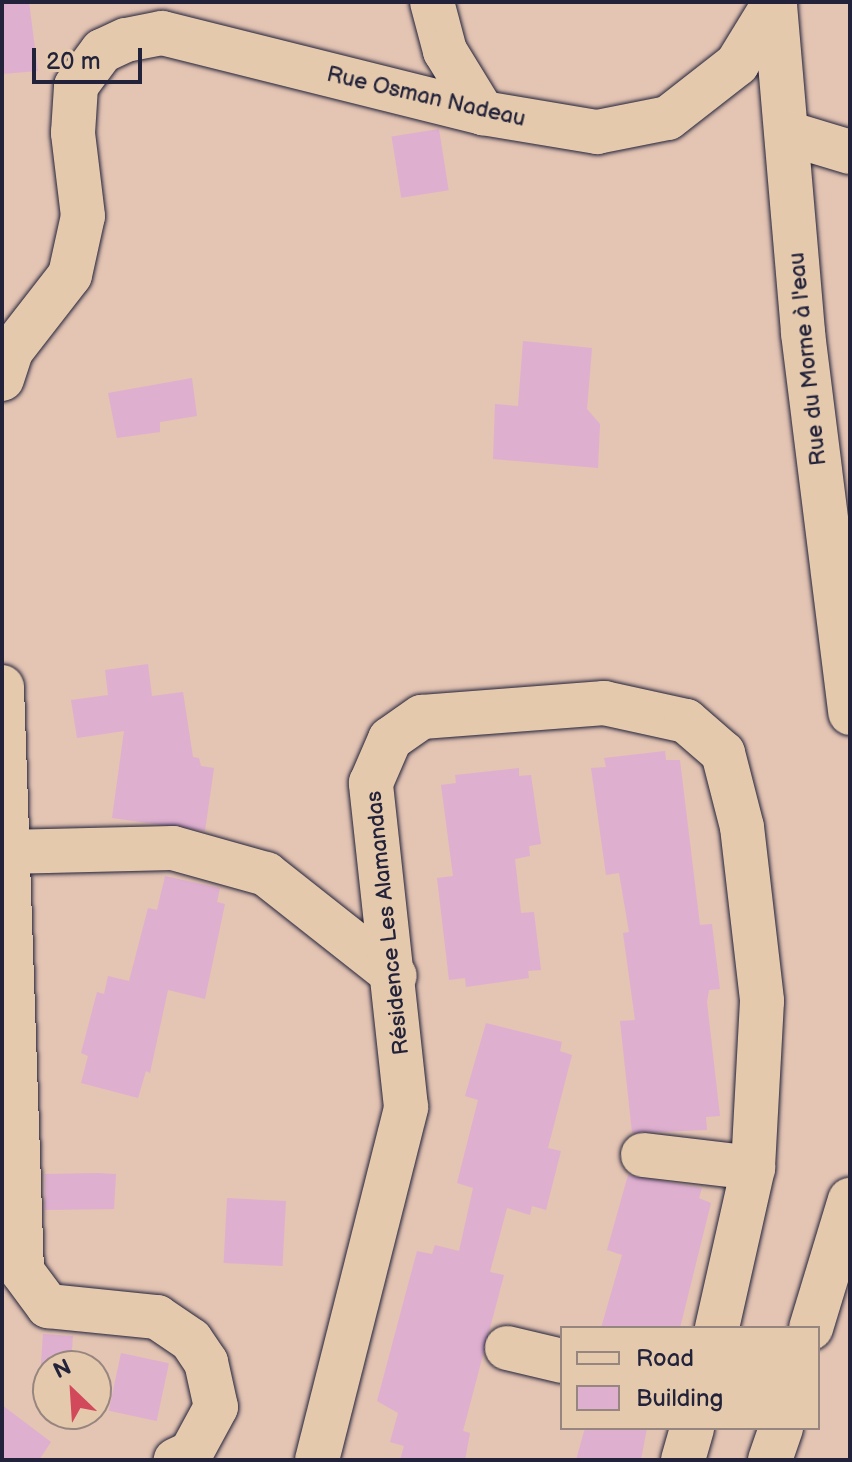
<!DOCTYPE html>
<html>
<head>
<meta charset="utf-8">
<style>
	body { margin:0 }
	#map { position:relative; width:852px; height:1462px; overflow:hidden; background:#e4c4b3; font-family:"Balsamiq Sans",sans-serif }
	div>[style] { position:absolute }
	.building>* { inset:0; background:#dfafcf; transform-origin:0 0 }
	.roads { filter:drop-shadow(0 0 2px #22223b) drop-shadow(0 0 2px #22223b) }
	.minor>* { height:44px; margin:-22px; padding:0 22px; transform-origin:22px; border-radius:22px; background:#e5c9ac }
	span { translate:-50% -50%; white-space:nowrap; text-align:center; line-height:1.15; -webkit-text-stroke:6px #e5c9ac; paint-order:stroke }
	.street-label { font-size:22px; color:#22223b }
	.frame { position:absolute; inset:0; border:4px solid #22223b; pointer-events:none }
	.legend { position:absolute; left:560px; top:1326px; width:260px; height:104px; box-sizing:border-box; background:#e5c9ac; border:2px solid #97867f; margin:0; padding:10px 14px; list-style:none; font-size:24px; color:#22223b }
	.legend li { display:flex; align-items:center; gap:16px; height:40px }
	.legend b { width:40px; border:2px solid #97867f }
	.north { position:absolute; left:32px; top:1350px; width:80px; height:80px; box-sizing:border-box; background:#e5c9ac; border:2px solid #97867f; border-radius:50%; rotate:335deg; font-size:22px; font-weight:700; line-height:32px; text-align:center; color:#22223b }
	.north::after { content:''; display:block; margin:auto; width:28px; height:36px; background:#d1495b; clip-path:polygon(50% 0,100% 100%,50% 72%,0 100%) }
	.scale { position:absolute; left:32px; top:48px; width:110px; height:36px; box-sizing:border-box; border:4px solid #22223b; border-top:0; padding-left:10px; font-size:24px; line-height:28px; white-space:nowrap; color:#22223b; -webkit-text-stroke:6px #e5c9ac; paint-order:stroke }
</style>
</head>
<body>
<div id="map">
	<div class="building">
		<i style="clip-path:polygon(2px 2px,29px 2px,38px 71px,2px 74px)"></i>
		<i style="left:439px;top:129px;width:62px;height:48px;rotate:81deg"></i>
		<i style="clip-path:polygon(523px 341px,592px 348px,587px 409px,600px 424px,598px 468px,493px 459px,495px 404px,518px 406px)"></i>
		<i style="clip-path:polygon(192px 378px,197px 416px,160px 422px,160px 432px,117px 438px,108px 393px)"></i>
		<i style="clip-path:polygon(148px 664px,152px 696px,183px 692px,193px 757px,199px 758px,201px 766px,214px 768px,205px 831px,112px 818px,124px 731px,77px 738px,71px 700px,108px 695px,105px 670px)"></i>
		<i style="clip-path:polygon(665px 751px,666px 760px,680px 760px,700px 925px,712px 924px,720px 989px,709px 990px,707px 1002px,720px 1116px,706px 1117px,707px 1130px,632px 1133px,620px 1021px,635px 1020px,623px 933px,629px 932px,619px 873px,606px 875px,591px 768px,606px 767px,604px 758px)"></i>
		<i style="clip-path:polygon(519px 768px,519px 776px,531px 775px,541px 844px,529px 846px,530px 856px,515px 859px,521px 913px,534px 912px,541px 970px,528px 971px,529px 978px,466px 987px,465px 978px,449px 980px,437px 878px,453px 876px,441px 785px,456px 783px,455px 775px)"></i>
		<i style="clip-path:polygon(165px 876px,220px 888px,217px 902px,225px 904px,205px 999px,168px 990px,150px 1073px,146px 1071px,138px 1098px,81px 1083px,88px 1056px,81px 1053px,97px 992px,104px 994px,108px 976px,129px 981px,148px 908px,157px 910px)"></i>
		<i style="clip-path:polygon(486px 1023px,562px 1042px,560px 1051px,572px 1055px,548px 1148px,561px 1151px,546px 1210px,532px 1206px,530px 1215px,507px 1208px,490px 1272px,504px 1275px,463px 1431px,470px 1433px,465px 1460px,400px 1460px,404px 1446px,390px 1442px,398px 1413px,377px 1401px,417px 1251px,432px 1254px,435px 1245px,459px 1251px,473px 1188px,457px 1183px,478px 1100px,465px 1096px)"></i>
		<i style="clip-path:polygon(98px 1173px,116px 1174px,114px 1209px,45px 1210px,45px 1174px)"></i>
		<i style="clip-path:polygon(628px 1175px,702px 1188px,699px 1198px,711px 1203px,680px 1328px,601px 1328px,622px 1255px,607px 1250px)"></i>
		<i style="left:227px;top:1198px;width:59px;height:65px;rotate:3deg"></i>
		<i style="left:43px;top:1334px;width:30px;height:32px;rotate:4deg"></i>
		<i style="left:121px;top:1353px;width:49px;height:59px;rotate:12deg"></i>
		<i style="clip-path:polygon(2px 1405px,51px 1442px,39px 1460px,2px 1460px)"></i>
		<i style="clip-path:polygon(585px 1428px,647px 1428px,641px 1460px,576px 1460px)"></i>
	</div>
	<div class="roads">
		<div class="minor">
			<i style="left:432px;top:2px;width:51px;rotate:75.1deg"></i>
			<i style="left:445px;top:51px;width:73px;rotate:58.5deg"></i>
			<i style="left:775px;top:5px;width:329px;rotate:85.1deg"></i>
			<i style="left:803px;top:333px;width:383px;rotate:82.9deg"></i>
			<i style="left:787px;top:133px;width:66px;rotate:16.8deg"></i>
			<i style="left:2px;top:379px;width:29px;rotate:-72deg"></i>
			<i style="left:11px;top:351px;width:96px;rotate:-52.2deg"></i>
			<i style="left:70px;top:275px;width:60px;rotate:-77.6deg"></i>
			<i style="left:83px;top:216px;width:84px;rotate:-96.9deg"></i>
			<i style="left:73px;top:133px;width:47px;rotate:-86.3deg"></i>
			<i style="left:76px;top:86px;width:44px;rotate:-53.4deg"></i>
			<i style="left:102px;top:51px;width:26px;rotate:-25deg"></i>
			<i style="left:126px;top:40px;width:37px;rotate:-11deg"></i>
			<i style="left:162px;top:33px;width:331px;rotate:14deg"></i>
			<i style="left:483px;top:113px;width:116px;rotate:9.5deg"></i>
			<i style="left:597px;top:132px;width:72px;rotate:-11.2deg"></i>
			<i style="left:668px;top:118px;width:88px;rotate:-38deg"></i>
			<i style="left:737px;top:64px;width:73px;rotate:-58.5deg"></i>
			<i style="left:2px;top:687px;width:584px;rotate:88.04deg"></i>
			<i style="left:22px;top:1271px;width:44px;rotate:53.4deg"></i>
			<i style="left:48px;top:1306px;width:110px;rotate:5.8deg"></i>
			<i style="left:157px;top:1317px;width:41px;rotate:34.1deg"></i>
			<i style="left:191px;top:1340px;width:27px;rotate:56deg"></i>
			<i style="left:206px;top:1362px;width:46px;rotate:77.5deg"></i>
			<i style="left:216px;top:1407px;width:52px;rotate:118.5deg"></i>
			<i style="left:191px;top:1453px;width:17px;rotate:155deg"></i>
			<i style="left:6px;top:852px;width:167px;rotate:-1.4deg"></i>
			<i style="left:173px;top:848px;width:97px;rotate:15.6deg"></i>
			<i style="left:266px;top:874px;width:164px;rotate:38.3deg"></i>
			<i style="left:643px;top:1155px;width:111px;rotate:6.7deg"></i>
			<i style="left:811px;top:1328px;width:134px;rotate:-73.1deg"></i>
			<i style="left:507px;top:1348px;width:57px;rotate:13.3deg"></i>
			<i style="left:317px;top:1460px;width:364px;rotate:-75.8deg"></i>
			<i style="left:406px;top:1107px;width:326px;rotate:-96.2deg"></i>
			<i style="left:371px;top:783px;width:48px;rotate:-66.6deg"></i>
			<i style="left:390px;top:739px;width:39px;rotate:-35deg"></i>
			<i style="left:422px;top:717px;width:183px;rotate:-4.4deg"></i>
			<i style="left:604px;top:703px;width:84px;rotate:12.4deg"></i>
			<i style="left:686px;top:721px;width:49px;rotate:40.9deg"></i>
			<i style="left:723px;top:753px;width:76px;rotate:75.6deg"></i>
			<i style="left:742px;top:827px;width:175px;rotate:83.4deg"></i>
			<i style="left:762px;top:1001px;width:167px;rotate:93.1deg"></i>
			<i style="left:753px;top:1168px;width:164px;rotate:102.7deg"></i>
			<i style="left:683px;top:1460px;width:33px;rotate:-74deg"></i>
			<i style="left:770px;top:1460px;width:34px;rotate:-71deg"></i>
		</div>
	</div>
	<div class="street-label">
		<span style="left:426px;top:97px;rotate:13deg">Rue Osman Nadeau</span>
		<span style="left:808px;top:359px;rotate:-96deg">Rue du Morne à l'eau</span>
		<span style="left:388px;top:923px;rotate:-96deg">Résidence Les Alamandas</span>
	</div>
	<div class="frame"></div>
	<ul class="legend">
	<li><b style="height:10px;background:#e5c9ac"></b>Road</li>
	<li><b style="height:22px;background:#dfafcf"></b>Building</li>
	</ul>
	<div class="north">N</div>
	<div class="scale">20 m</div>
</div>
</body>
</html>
